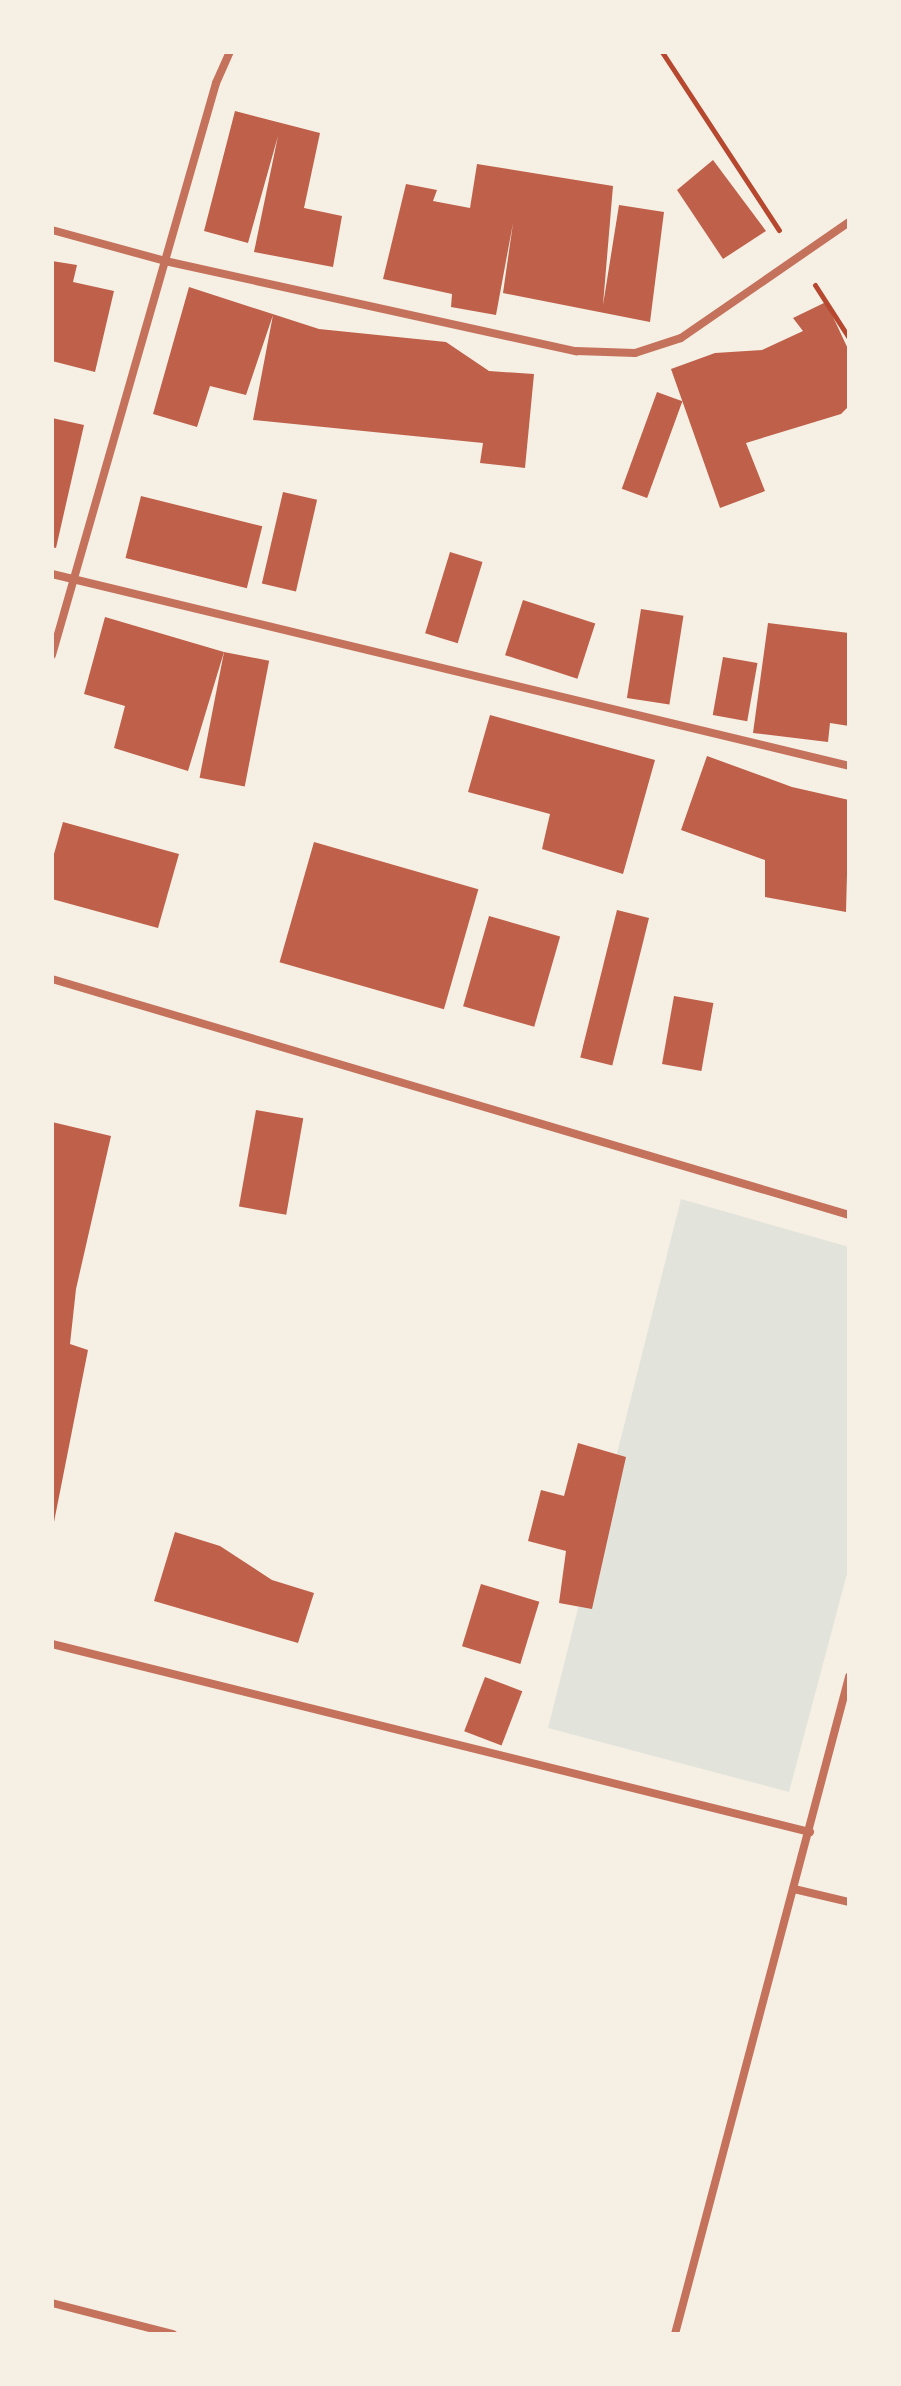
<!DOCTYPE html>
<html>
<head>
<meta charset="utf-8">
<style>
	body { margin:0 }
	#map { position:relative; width:901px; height:2386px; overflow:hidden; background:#f6efe4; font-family:"Sofia Sans Condensed",sans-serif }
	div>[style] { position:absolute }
	.green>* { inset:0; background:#e2e4dc }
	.building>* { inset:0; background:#bf614a; transform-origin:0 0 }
	.path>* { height:5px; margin:-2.5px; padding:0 2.5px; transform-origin:2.5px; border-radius:2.5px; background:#b5482f }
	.minor>* { height:8px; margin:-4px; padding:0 4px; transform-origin:4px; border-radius:4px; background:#c5725c }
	span { translate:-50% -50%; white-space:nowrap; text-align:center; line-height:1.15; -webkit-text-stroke:6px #f6efe4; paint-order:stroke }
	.frame { position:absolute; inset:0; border:54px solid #f6efe4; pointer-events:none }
</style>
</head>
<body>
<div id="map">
	<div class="green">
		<i style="clip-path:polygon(681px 1199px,849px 1247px,849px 1566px,789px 1792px,548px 1728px)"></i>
	</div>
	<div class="building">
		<i style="clip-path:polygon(235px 111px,320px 133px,304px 208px,342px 216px,333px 267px,254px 252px,278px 136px,248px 243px,204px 231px)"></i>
		<i style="clip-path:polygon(713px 160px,766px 231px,723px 259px,677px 190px)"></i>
		<i style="clip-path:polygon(477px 164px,613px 186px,603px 305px,619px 205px,664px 212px,650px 322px,503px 293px,513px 223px,496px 315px,451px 307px,452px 294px,383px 279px,406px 184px,437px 190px,433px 201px,470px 208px)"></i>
		<i style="clip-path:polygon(52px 261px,77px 265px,73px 282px,114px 291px,95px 372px,52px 361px)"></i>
		<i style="clip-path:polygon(189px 287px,319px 329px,446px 342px,489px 371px,534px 374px,525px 468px,480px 463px,483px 443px,253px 420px,273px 315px,246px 395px,210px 386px,197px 427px,153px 414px)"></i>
		<i style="clip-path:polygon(826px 302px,849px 351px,849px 406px,841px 414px,746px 443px,765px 491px,720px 508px,671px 369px,715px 353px,762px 350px,803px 331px,793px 318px)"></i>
		<i style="left:657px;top:392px;width:27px;height:103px;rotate:20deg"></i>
		<i style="clip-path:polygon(52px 418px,84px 425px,56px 548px,52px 547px)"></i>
		<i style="left:283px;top:492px;width:35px;height:94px;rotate:13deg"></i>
		<i style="left:141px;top:496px;width:125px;height:64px;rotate:14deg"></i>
		<i style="left:450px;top:552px;width:34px;height:85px;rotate:17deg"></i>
		<i style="left:523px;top:600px;width:76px;height:58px;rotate:18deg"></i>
		<i style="left:641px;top:609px;width:43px;height:90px;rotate:9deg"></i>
		<i style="clip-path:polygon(105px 617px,224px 652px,188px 771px,114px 748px,125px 706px,84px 694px)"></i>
		<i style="clip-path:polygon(768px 623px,849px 633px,849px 726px,830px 723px,828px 742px,753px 733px)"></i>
		<i style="left:224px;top:652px;width:46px;height:128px;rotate:11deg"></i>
		<i style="left:723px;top:657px;width:35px;height:59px;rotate:10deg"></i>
		<i style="clip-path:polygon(490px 715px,655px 760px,623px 874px,542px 849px,550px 814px,468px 792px)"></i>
		<i style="clip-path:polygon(707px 756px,792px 787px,849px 800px,846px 912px,765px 897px,765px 860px,681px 830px)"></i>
		<i style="clip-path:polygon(63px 822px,179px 854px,158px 928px,52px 899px,52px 861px)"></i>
		<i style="left:314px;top:842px;width:171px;height:125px;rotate:16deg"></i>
		<i style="left:617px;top:910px;width:33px;height:152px;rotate:14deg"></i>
		<i style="left:489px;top:916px;width:74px;height:94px;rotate:16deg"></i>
		<i style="left:674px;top:996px;width:40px;height:69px;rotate:10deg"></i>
		<i style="left:256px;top:1110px;width:48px;height:98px;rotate:10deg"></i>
		<i style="clip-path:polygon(52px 1122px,111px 1136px,76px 1289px,70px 1344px,88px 1350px,54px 1522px)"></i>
		<i style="clip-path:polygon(578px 1443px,626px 1457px,592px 1609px,559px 1603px,566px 1551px,528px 1541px,541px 1490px,564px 1496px)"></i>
		<i style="clip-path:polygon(175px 1532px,220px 1546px,272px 1580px,314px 1593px,298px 1643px,154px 1601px)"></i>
		<i style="left:481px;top:1584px;width:61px;height:65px;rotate:17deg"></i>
		<i style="left:485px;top:1677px;width:40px;height:58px;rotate:21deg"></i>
	</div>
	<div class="path">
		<i style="left:662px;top:52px;width:213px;rotate:56.7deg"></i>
		<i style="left:815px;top:285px;width:63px;rotate:57.3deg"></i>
	</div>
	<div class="minor">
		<i style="left:52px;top:230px;width:117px;rotate:15.3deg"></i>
		<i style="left:165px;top:261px;width:421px;rotate:12.4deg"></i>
		<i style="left:576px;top:351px;width:59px;rotate:1.9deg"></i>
		<i style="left:635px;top:353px;width:48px;rotate:-18.1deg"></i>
		<i style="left:681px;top:338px;width:204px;rotate:-34.6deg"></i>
		<i style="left:52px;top:574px;width:820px;rotate:13.54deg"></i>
		<i style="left:52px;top:655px;width:595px;rotate:-74deg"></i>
		<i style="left:216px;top:83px;width:34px;rotate:-66deg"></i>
		<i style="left:52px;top:979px;width:831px;rotate:16.49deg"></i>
		<i style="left:52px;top:1644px;width:781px;rotate:13.93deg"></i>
		<i style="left:794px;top:1889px;width:57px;rotate:13.3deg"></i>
		<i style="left:52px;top:2303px;width:125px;rotate:14.4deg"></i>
		<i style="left:675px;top:2334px;width:680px;rotate:-75.17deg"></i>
	</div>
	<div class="frame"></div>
</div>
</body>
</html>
